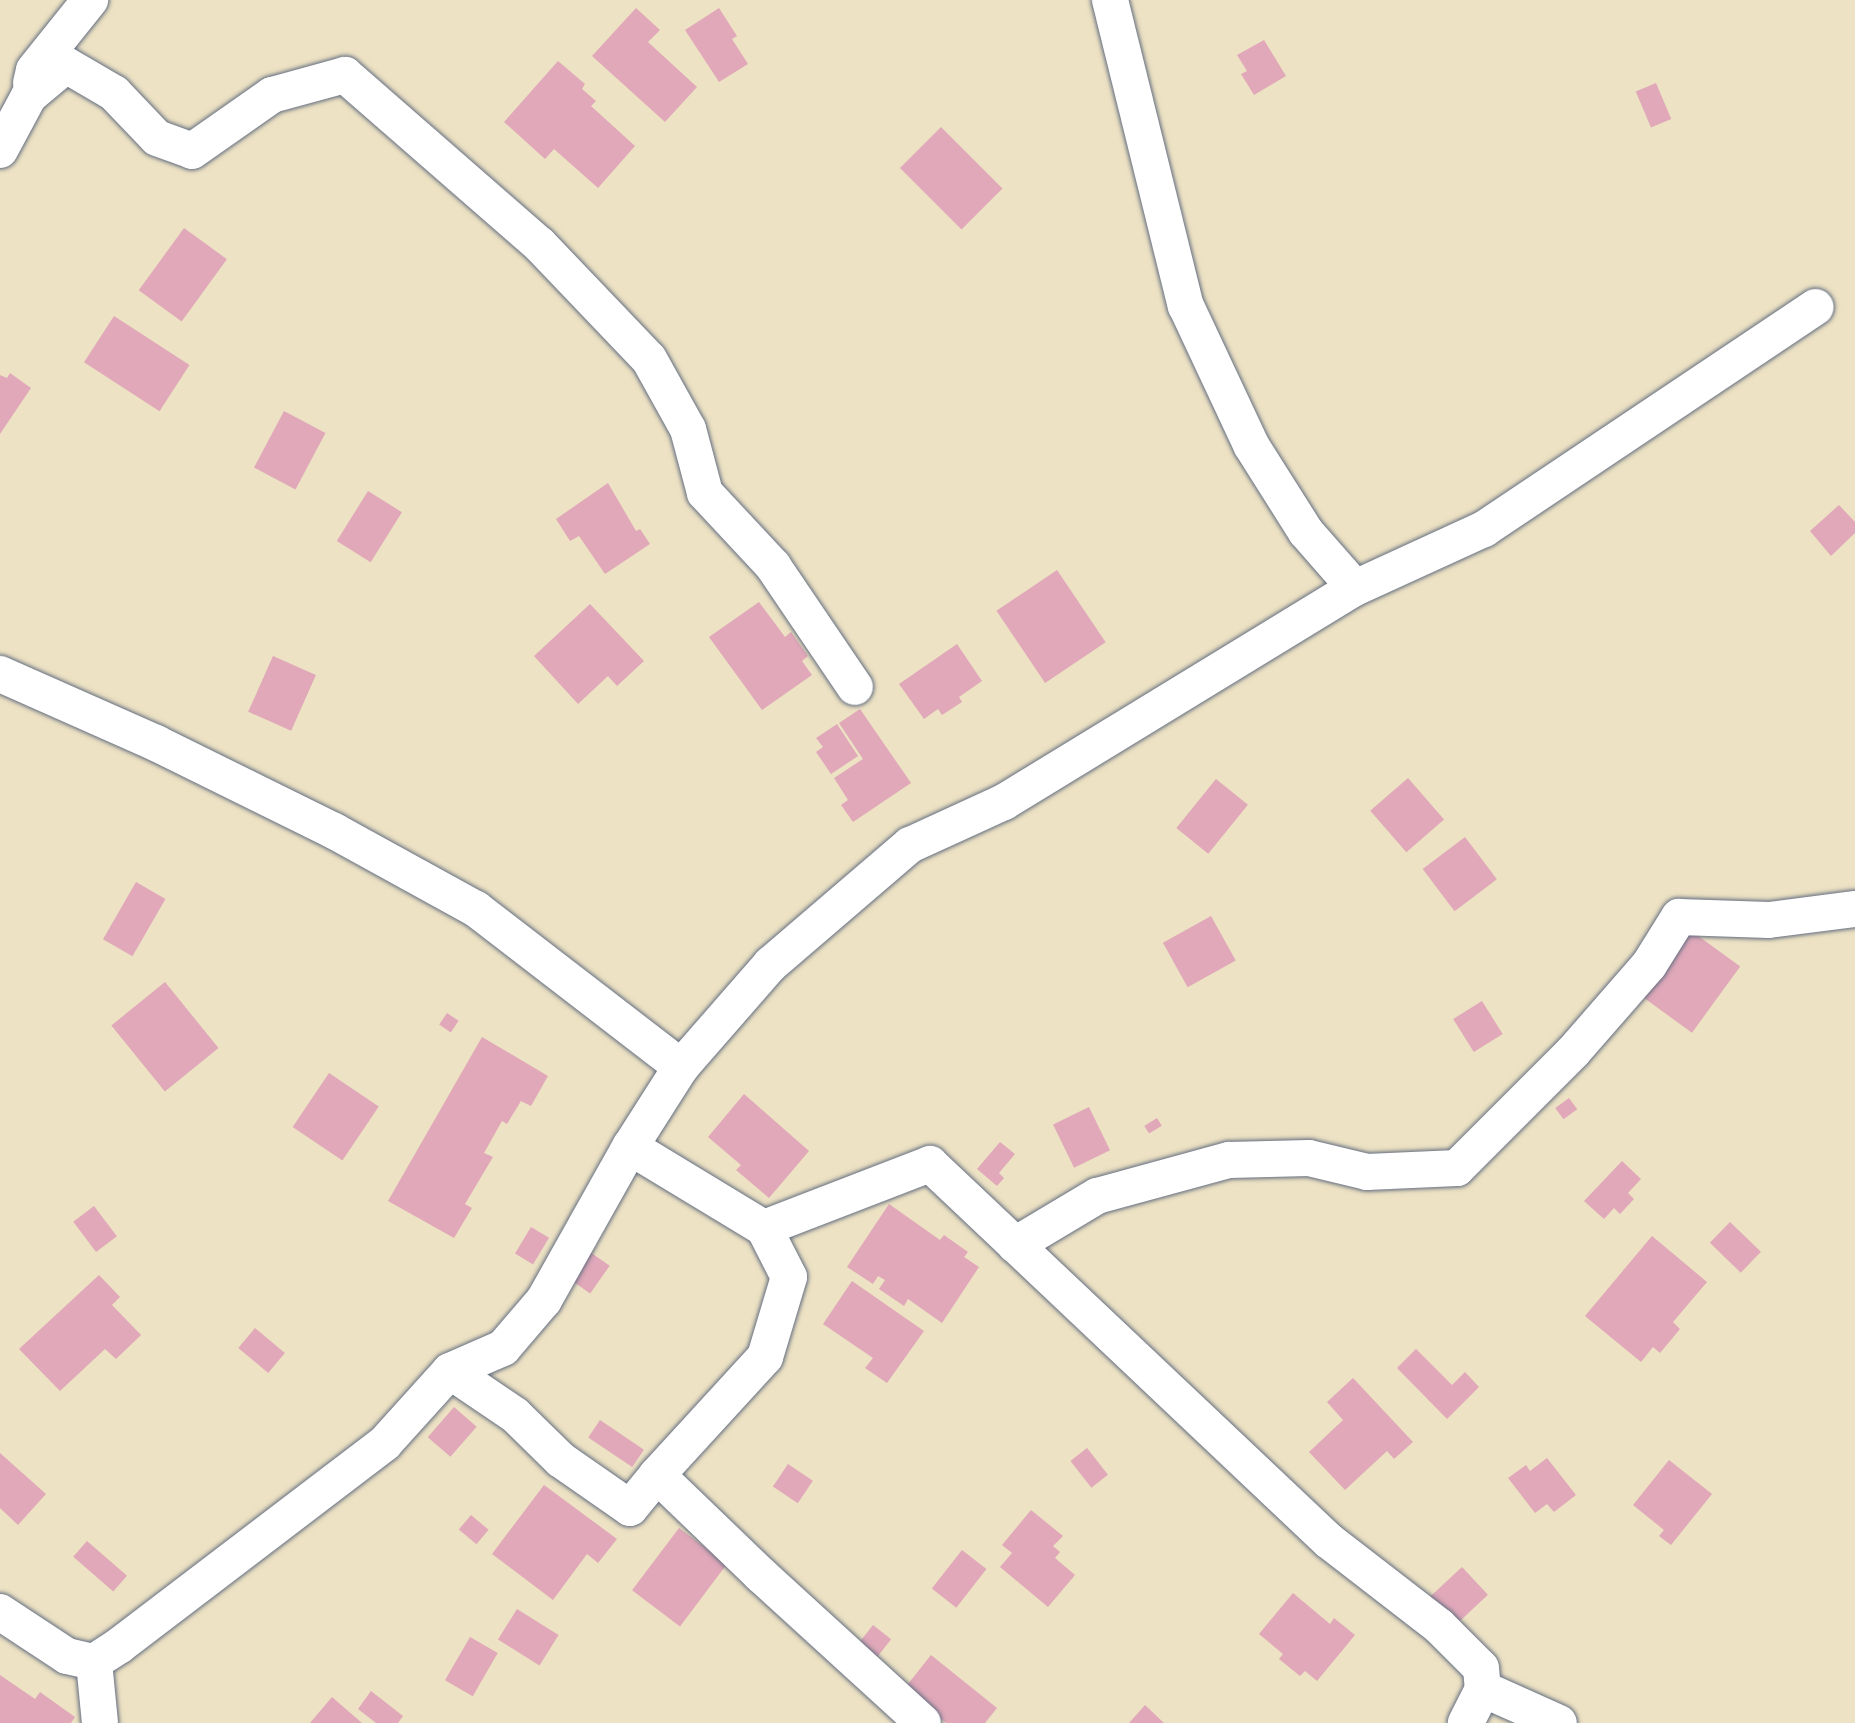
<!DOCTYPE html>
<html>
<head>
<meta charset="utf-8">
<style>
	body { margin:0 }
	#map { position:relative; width:1855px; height:1723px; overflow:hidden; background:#ede2c3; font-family:"Comic Neue",sans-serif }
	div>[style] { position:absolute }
	.building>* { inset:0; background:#e0a8b9; transform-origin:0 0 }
	.roads { filter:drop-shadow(0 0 2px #646e81) drop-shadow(0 0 2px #646e81) }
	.minor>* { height:36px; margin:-18px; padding:0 18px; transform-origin:18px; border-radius:18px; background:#fff }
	span { translate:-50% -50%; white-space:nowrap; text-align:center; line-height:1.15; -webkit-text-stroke:7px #fbf7ec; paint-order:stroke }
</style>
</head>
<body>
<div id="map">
	<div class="building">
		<i style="clip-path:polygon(636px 8px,660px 30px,648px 42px,697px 87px,665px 122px,592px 56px)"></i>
		<i style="clip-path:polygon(719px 8px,737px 36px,732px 39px,748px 64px,719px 82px,685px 30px)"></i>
		<i style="clip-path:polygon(1264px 40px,1286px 76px,1254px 95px,1241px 74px,1247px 71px,1237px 55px)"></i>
		<i style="clip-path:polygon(558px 61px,585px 84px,582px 89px,596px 101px,591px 106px,635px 146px,598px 188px,554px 149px,545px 159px,504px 122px)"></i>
		<i style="left:1656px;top:83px;width:39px;height:22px;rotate:67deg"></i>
		<i style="left:941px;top:127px;width:87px;height:58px;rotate:45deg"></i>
		<i style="left:184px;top:228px;width:53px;height:77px;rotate:36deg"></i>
		<i style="left:114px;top:316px;width:90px;height:55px;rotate:33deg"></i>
		<i style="clip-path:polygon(10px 373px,31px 388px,0 434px,0 375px,7px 378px)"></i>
		<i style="left:284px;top:411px;width:47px;height:64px;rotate:28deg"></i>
		<i style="clip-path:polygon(608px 483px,636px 531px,640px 529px,650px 544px,605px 574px,579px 536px,570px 541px,556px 519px)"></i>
		<i style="left:368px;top:491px;width:40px;height:59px;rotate:32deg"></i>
		<i style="clip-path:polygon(1839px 505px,1855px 522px,1855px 533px,1831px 556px,1810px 531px)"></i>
		<i style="left:1057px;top:570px;width:87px;height:73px;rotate:56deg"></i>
		<i style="clip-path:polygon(759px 602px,785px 637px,791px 632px,808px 656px,802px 661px,812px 675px,762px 710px,709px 637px)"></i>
		<i style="clip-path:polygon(590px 604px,644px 661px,617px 686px,608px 676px,578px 704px,534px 656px)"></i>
		<i style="clip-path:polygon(957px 644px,982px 681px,959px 697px,962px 702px,942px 715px,938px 709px,924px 719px,899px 684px)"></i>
		<i style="left:273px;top:656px;width:47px;height:61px;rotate:24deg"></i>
		<i style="clip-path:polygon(860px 709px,911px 783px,853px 822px,841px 805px,848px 800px,834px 778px,863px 759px,839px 723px)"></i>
		<i style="clip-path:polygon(837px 724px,858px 756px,831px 774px,816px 752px,823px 747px,816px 738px)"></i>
		<i style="left:1408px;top:778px;width:55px;height:50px;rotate:49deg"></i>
		<i style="left:1216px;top:779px;width:41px;height:63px;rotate:39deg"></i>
		<i style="left:1465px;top:837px;width:53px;height:53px;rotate:53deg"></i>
		<i style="left:136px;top:882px;width:34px;height:66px;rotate:30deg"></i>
		<i style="left:1211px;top:916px;width:51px;height:55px;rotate:61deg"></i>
		<i style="left:1690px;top:930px;width:62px;height:82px;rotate:36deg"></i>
		<i style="left:165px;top:982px;width:85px;height:69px;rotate:51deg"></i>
		<i style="left:1482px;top:1001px;width:39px;height:34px;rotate:58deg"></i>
		<i style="left:447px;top:1013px;width:14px;height:14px;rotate:34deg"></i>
		<i style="clip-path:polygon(482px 1037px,548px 1076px,531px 1106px,521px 1101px,507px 1124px,502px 1121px,484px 1153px,493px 1157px,465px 1204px,472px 1208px,454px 1238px,388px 1201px)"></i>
		<i style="left:329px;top:1073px;width:60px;height:65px;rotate:34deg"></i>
		<i style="clip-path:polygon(744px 1094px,809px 1151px,769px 1198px,736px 1170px,741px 1165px,708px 1137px)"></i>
		<i style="left:1569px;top:1098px;width:14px;height:17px;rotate:54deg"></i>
		<i style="left:1089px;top:1107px;width:48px;height:40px;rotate:64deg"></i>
		<i style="left:1157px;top:1118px;width:9px;height:15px;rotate:58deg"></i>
		<i style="clip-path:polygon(1000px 1142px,1015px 1154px,999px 1173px,1004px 1178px,997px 1186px,977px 1169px)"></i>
		<i style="clip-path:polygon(1622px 1161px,1641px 1179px,1628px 1193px,1634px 1199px,1620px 1214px,1614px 1208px,1604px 1219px,1584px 1201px)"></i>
		<i style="clip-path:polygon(889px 1204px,940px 1240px,944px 1235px,968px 1252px,964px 1257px,979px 1267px,942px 1323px,908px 1299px,904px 1306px,879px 1289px,885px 1280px,878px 1276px,873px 1284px,847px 1267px)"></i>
		<i style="left:94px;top:1206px;width:38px;height:26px;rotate:53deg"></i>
		<i style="left:1730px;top:1222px;width:43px;height:29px;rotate:44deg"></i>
		<i style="left:531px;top:1227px;width:21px;height:31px;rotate:31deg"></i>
		<i style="clip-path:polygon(1652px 1236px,1707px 1282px,1673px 1322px,1680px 1329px,1660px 1353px,1653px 1347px,1641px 1362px,1585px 1316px)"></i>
		<i style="left:590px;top:1252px;width:24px;height:34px;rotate:35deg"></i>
		<i style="clip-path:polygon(99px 1275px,120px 1297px,112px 1305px,141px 1335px,116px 1359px,105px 1349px,60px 1391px,19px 1349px)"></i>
		<i style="clip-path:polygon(852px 1281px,924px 1331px,887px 1383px,865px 1368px,873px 1358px,823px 1324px)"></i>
		<i style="left:255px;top:1328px;width:39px;height:26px;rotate:40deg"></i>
		<i style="clip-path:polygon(1416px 1349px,1452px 1385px,1465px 1372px,1479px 1387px,1447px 1419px,1397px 1368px)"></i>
		<i style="clip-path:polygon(1353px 1378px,1413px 1442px,1394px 1459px,1387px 1451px,1345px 1490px,1309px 1452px,1343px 1420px,1327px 1402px)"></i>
		<i style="left:454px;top:1407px;width:30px;height:40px;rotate:41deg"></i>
		<i style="left:600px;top:1420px;width:53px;height:21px;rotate:34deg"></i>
		<i style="left:1087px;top:1448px;width:34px;height:21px;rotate:52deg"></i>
		<i style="clip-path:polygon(0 1453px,46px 1494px,18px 1525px,0 1508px)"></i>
		<i style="clip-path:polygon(1547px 1458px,1576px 1495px,1554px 1512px,1547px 1504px,1535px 1513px,1508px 1478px,1526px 1465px,1530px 1471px)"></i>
		<i style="clip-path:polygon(1669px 1460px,1712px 1494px,1671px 1545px,1659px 1536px,1664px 1530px,1633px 1505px)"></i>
		<i style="left:788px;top:1464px;width:30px;height:27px;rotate:34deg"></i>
		<i style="clip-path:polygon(544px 1485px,617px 1539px,598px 1563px,587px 1554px,553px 1600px,492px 1554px)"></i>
		<i style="clip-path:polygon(1031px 1510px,1063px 1536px,1053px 1546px,1060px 1552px,1055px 1558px,1075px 1575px,1048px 1607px,1000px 1567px,1012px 1553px,1002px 1545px)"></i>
		<i style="left:471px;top:1515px;width:23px;height:19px;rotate:40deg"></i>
		<i style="left:679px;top:1528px;width:60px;height:78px;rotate:37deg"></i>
		<i style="left:87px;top:1541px;width:53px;height:21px;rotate:41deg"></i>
		<i style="left:962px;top:1550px;width:31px;height:49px;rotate:38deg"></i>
		<i style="left:1462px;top:1567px;width:38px;height:50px;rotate:47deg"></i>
		<i style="clip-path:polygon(1293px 1593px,1330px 1624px,1334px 1618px,1355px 1635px,1317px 1681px,1305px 1671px,1300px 1676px,1279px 1659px,1283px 1654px,1259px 1634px)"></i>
		<i style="left:517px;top:1609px;width:49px;height:36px;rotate:32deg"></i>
		<i style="left:873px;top:1625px;width:23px;height:28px;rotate:38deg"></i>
		<i style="left:470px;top:1637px;width:32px;height:50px;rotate:30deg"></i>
		<i style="clip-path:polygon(931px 1655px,997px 1708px,985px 1723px,946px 1723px,904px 1689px)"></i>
		<i style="clip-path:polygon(0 1675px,35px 1699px,40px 1692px,75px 1717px,71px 1723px,0 1723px)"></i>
		<i style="clip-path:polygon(371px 1691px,403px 1716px,398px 1723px,376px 1723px,358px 1709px)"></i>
		<i style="clip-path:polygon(332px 1697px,362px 1723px,310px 1723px)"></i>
		<i style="clip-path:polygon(1145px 1705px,1164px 1723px,1129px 1723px)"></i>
	</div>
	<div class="roads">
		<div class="minor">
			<i style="left:1110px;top:0;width:315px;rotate:76.1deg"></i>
			<i style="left:1186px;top:306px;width:153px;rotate:64.9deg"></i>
			<i style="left:1251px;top:445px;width:103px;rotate:57.7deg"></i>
			<i style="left:1306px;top:532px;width:74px;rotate:48.8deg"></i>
			<i style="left:31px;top:83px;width:13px;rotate:-77deg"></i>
			<i style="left:34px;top:70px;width:90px;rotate:-51.3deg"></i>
			<i style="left:0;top:150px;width:61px;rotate:-61.8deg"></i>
			<i style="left:29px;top:96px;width:48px;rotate:-40deg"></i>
			<i style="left:66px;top:65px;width:56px;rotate:30.3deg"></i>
			<i style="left:114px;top:93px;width:62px;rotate:46.3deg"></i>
			<i style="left:157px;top:138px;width:37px;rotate:20deg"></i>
			<i style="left:192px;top:151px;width:98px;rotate:-35deg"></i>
			<i style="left:272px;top:95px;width:76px;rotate:-15.3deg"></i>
			<i style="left:345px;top:75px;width:257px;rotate:41.1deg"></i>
			<i style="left:539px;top:244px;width:159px;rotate:46.3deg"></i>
			<i style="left:649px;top:359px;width:80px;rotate:60.9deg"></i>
			<i style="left:688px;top:429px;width:66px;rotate:75.1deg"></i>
			<i style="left:705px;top:493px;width:100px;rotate:47deg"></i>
			<i style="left:773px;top:566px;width:146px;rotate:55.9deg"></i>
			<i style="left:0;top:674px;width:171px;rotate:23.9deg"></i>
			<i style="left:156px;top:743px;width:199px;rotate:26.3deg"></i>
			<i style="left:334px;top:831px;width:162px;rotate:28.8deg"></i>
			<i style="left:476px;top:909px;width:259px;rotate:37.6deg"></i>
			<i style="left:630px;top:1147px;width:157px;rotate:31.2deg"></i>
			<i style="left:764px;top:1228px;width:55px;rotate:63deg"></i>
			<i style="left:789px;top:1277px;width:84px;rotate:106.7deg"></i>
			<i style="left:765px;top:1357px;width:160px;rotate:132.5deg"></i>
			<i style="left:764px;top:1228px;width:178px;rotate:-21.1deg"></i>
			<i style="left:930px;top:1164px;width:549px;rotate:43.38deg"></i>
			<i style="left:1329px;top:1541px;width:139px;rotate:37.7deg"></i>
			<i style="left:1439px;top:1626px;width:59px;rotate:45deg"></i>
			<i style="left:1481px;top:1668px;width:21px;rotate:85deg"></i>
			<i style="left:1483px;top:1689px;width:38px;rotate:117deg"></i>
			<i style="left:1015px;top:1245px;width:96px;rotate:-30.9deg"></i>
			<i style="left:1097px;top:1196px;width:137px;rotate:-15.3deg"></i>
			<i style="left:1229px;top:1160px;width:80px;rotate:-1.4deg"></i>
			<i style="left:1309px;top:1158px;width:60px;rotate:13.6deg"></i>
			<i style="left:1367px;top:1172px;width:90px;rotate:-2.5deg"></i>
			<i style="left:1457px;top:1168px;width:164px;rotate:-45deg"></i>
			<i style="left:1573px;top:1052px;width:116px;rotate:-48.9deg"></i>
			<i style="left:1649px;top:965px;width:57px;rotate:-58deg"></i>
			<i style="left:1679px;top:917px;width:90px;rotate:1.9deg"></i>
			<i style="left:1769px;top:920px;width:87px;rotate:-7.3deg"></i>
			<i style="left:450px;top:1371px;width:78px;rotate:34.1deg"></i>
			<i style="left:515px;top:1415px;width:64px;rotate:44.4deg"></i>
			<i style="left:561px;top:1460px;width:84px;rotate:34.8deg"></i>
			<i style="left:630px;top:1508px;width:43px;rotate:-50.7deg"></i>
			<i style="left:657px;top:1475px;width:144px;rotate:43.9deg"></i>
			<i style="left:761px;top:1575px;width:219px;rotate:42.4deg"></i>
			<i style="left:0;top:1612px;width:80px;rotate:33.3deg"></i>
			<i style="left:67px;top:1656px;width:28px;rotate:13deg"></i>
			<i style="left:94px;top:1662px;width:31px;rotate:-33deg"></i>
			<i style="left:120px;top:1645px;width:332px;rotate:-37.3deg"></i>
			<i style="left:384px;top:1444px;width:98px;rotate:-47.9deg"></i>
			<i style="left:450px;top:1371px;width:58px;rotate:-23.5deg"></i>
			<i style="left:503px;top:1348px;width:63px;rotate:-49.5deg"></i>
			<i style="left:544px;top:1300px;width:176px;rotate:-60.7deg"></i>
			<i style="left:630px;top:1147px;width:95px;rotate:-57.5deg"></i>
			<i style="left:681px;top:1067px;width:137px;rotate:-48.9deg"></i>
			<i style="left:771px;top:964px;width:183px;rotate:-40.6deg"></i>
			<i style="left:910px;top:845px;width:103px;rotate:-24.6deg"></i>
			<i style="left:1004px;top:802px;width:411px;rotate:-31.4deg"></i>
			<i style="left:1355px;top:588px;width:142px;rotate:-24.6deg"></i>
			<i style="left:1484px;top:529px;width:399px;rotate:-33.8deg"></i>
			<i style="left:94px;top:1662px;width:61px;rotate:84.4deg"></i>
			<i style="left:1483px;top:1689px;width:83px;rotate:24.1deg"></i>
		</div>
	</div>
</div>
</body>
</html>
